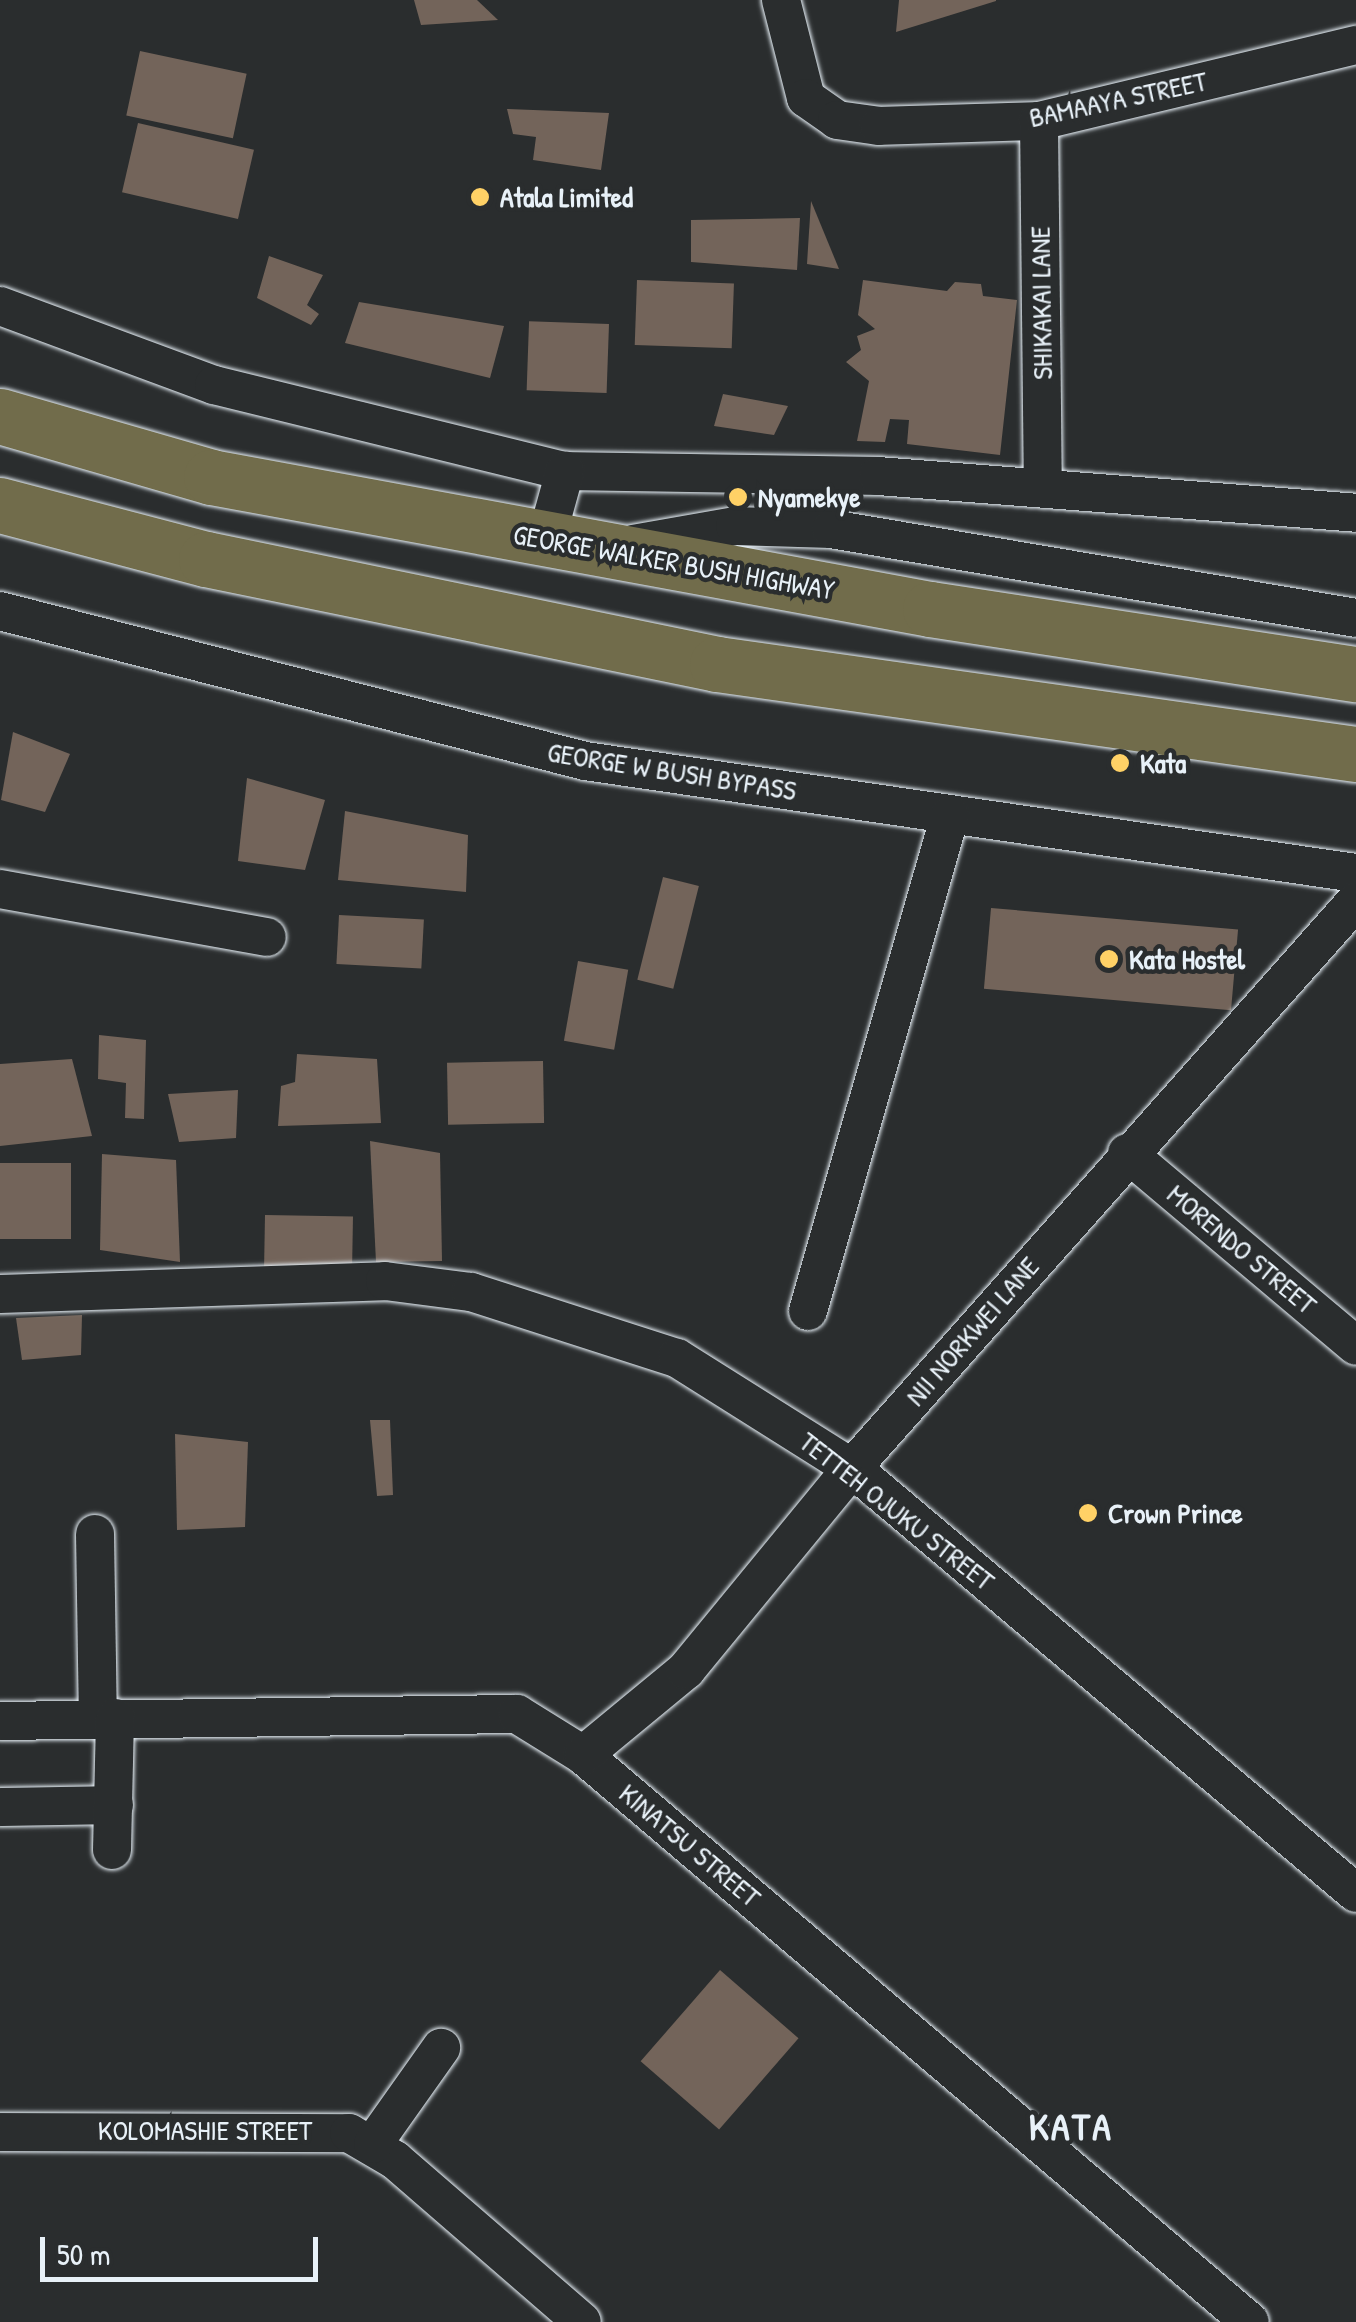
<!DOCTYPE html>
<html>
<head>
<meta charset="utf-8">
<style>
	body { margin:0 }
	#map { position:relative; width:1356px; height:2322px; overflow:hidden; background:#2a2d2e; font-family:"Patrick Hand",sans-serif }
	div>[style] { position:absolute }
	.building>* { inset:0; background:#73645a; transform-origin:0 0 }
	.roads { filter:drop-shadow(0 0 2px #e8f1f8) drop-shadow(0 0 2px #e8f1f8) }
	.minor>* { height:38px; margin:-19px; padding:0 19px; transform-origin:19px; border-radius:19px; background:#2a2d2e }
	.highway>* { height:55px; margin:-27.5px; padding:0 27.5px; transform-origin:27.5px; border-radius:27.5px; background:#716c4b }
	.dots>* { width:28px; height:28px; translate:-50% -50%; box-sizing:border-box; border:5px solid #2a2d2e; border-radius:50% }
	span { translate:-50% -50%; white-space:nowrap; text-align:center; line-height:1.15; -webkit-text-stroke:9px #2a2d2e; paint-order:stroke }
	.street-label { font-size:28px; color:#e8f1f8 }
	.poi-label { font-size:28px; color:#e8f1f8; font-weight:700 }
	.left { translate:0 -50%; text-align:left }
	.district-label { font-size:38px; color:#e8f1f8; font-weight:700; letter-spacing:2.5px }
	.scale { position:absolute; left:40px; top:2237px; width:278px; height:45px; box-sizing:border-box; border:5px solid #e8f1f8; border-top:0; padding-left:12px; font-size:30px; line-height:35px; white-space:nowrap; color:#e8f1f8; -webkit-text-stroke:8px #2a2d2e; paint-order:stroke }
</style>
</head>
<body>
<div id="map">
	<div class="building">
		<i style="clip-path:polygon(414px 0,477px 0,498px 20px,421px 25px)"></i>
		<i style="clip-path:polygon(899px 0,996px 0,996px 1px,896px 32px)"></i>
		<i style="left:140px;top:51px;width:109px;height:66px;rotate:12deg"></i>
		<i style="clip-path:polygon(507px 109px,609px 113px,601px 170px,533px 160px,536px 137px,513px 134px)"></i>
		<i style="left:138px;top:123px;width:119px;height:71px;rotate:13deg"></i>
		<i style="clip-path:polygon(811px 201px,839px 269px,807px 264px)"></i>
		<i style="clip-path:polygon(800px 218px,797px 270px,691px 262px,691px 220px)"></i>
		<i style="clip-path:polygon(269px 256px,323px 275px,307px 305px,319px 314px,311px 325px,257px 298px)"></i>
		<i style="left:637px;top:280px;width:97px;height:65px;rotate:2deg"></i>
		<i style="clip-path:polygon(863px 280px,947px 291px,955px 282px,981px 284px,983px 296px,1017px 300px,1000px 455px,907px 444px,909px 420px,890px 419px,885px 442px,857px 441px,869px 381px,846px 362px,861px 350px,857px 336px,875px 329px,858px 315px)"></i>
		<i style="clip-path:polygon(359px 302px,504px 326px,490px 378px,345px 343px)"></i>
		<i style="left:609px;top:324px;width:69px;height:80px;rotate:92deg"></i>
		<i style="clip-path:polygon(723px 394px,788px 406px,774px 435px,714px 426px)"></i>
		<i style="clip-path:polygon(13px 732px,70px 754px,45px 812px,1px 800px)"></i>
		<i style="clip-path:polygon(247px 778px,325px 800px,305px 870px,238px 861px)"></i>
		<i style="clip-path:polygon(345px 811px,468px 835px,466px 892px,338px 880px)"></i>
		<i style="left:663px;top:877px;width:37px;height:106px;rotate:14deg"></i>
		<i style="left:991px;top:908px;width:248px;height:81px;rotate:5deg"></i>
		<i style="left:339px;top:915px;width:85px;height:49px;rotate:3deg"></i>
		<i style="left:578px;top:961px;width:51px;height:81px;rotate:10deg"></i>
		<i style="clip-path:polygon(99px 1035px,146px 1040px,144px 1119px,125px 1118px,126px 1083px,98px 1079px)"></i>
		<i style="clip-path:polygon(297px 1054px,377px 1059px,381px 1123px,278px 1126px,281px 1086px,295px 1082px)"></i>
		<i style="clip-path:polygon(72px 1059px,92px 1136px,0 1146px,0 1064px)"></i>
		<i style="left:543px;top:1061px;width:62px;height:96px;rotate:89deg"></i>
		<i style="clip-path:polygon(238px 1090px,236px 1138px,179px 1142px,168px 1094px)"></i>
		<i style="clip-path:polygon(370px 1141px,440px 1153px,442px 1261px,376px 1262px)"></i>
		<i style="clip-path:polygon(102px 1154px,176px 1160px,180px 1262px,100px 1250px)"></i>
		<i style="left:0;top:1163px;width:71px;height:76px"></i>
		<i style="left:265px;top:1215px;width:88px;height:55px;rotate:1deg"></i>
		<i style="clip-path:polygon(82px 1315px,81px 1355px,22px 1360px,16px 1318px)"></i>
		<i style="clip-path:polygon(370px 1420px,390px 1420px,393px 1495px,377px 1496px)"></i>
		<i style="clip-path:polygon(175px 1434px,248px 1442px,245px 1527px,177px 1530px)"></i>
		<i style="left:720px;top:1970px;width:104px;height:121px;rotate:41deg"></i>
	</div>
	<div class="roads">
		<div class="minor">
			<i style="left:781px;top:0;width:101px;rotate:75.7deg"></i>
			<i style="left:806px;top:98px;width:38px;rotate:35deg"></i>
			<i style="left:837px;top:120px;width:42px;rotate:8.1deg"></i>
			<i style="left:879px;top:126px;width:160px;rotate:-1.8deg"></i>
			<i style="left:1039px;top:121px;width:326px;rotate:-13.5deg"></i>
			<i style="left:1039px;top:121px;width:365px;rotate:89.4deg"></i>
			<i style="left:0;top:306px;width:228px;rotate:20.3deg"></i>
			<i style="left:214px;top:385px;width:361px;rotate:13.8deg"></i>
			<i style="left:565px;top:471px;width:313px;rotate:0.9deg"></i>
			<i style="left:878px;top:476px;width:479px;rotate:4.4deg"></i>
			<i style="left:546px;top:540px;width:72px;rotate:-74.6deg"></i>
			<i style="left:633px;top:544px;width:104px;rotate:-10deg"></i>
			<i style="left:735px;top:526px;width:96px;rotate:1.8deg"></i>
			<i style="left:831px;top:529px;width:532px;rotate:9.62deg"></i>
			<i style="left:0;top:611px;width:604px;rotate:14.38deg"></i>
			<i style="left:585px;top:761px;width:779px;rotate:8.27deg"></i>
			<i style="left:0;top:889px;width:271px;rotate:10.2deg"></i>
			<i style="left:1127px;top:1153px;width:299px;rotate:40.1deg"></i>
			<i style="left:0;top:1294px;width:385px;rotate:-1.9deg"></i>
			<i style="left:385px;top:1281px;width:87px;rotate:7.3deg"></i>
			<i style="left:471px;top:1292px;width:216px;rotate:17.8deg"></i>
			<i style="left:677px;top:1358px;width:207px;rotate:32.2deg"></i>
			<i style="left:852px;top:1468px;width:659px;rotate:40.14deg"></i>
			<i style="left:808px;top:1311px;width:516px;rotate:-74.02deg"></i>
			<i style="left:95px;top:1534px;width:184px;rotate:89.1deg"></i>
			<i style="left:0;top:1721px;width:517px;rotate:-0.78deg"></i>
			<i style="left:517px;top:1714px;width:78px;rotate:31.8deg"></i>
			<i style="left:583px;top:1755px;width:875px;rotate:40.37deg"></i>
			<i style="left:583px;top:1755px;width:134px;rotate:-39.5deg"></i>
			<i style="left:686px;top:1670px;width:261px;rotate:-50.6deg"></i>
			<i style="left:852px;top:1468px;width:759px;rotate:-48.37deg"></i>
			<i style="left:0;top:1807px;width:114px;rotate:-1deg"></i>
			<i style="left:112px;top:1850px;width:132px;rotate:-88.7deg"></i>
			<i style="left:0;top:2132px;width:349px;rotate:0.2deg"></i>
			<i style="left:349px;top:2133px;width:53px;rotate:30.4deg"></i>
			<i style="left:395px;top:2160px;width:247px;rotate:40.9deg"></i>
			<i style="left:373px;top:2144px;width:118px;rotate:-54.7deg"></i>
		</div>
		<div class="highway">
			<i style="left:0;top:416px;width:220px;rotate:16.1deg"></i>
			<i style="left:211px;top:477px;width:731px;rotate:10.4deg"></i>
			<i style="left:930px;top:609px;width:431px;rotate:8.7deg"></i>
			<i style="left:0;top:505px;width:213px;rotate:14.7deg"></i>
			<i style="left:206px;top:559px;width:522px;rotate:11.61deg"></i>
			<i style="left:717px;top:664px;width:645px;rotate:8.02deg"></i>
		</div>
	</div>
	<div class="dots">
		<i style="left:480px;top:197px;background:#ffd166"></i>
		<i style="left:738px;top:497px;background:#ffd166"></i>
		<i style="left:1120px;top:763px;background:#ffd166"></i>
		<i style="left:1109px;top:959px;background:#ffd166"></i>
		<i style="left:1088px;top:1513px;background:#ffd166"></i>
	</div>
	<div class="street-label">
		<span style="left:1118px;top:99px;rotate:-12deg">BAMAAYA STREET</span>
		<span style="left:1041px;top:303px;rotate:-91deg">SHIKAKAI LANE</span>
		<span style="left:674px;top:562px;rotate:10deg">GEORGE WALKER BUSH HIGHWAY</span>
		<span style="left:672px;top:771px;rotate:9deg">GEORGE W BUSH BYPASS</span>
		<span style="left:1242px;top:1249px;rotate:40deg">MORENDO STREET</span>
		<span style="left:972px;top:1331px;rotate:-49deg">NII NORKWEI LANE</span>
		<span style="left:897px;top:1511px;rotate:38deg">TETTEH OJUKU STREET</span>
		<span style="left:690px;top:1845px;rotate:40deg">KINATSU STREET</span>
		<span style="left:205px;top:2130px">KOLOMASHIE STREET</span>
	</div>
	<div class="poi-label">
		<span class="left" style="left:500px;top:197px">Atala Limited</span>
		<span class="left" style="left:758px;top:497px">Nyamekye</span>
		<span class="left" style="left:1140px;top:763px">Kata</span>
		<span class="left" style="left:1129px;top:959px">Kata Hostel</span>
		<span class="left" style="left:1108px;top:1513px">Crown Prince</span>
	</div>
	<div class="district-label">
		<span style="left:1071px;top:2127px">KATA</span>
	</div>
	<div class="scale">50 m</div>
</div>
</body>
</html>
